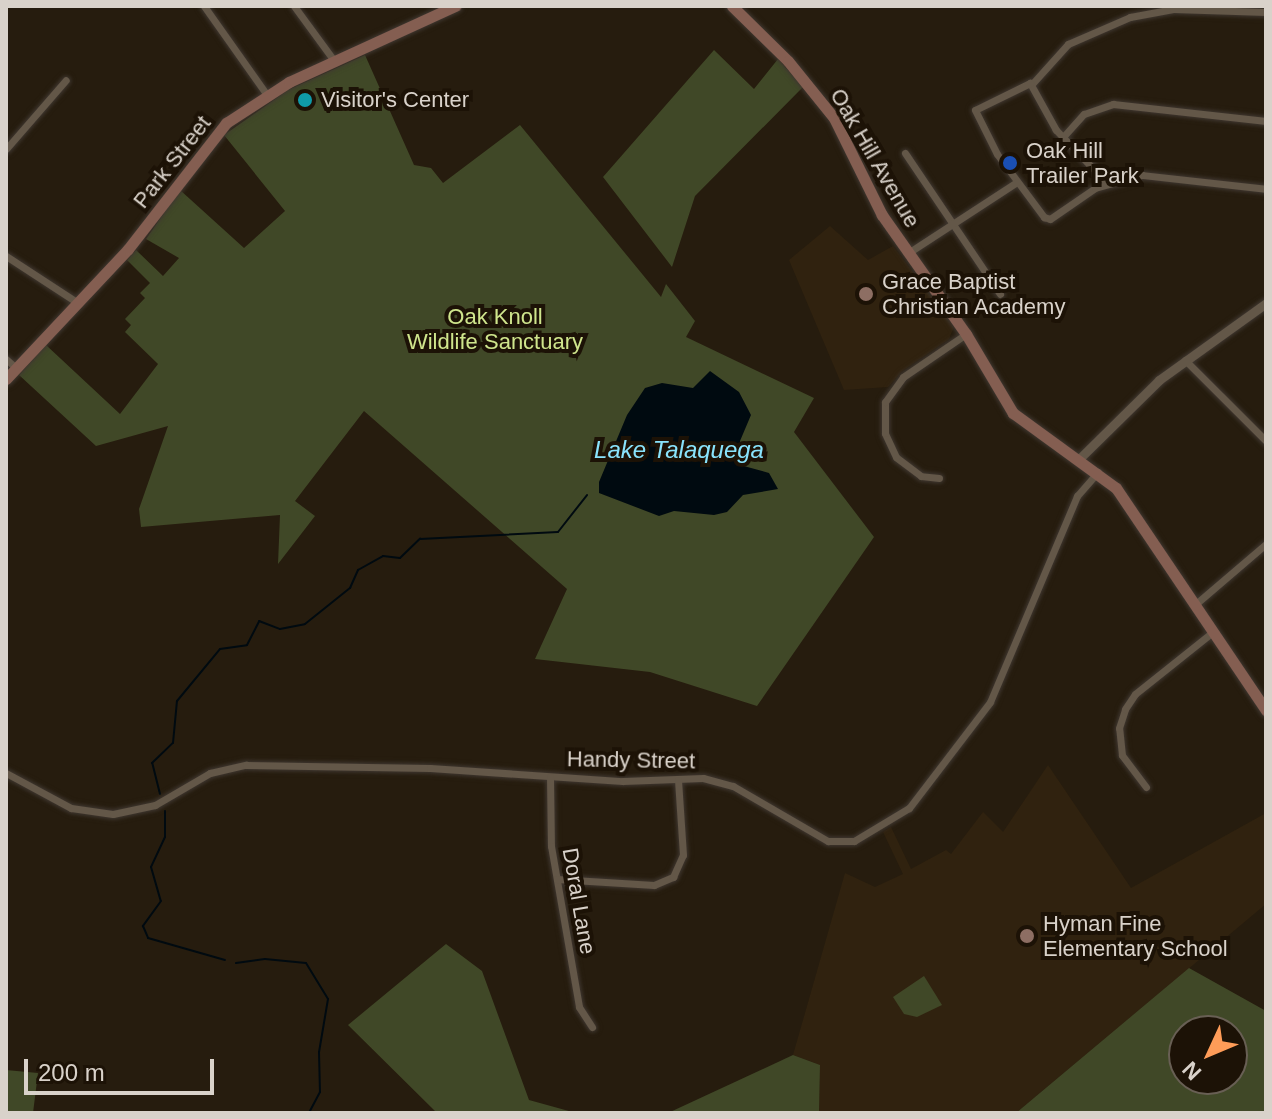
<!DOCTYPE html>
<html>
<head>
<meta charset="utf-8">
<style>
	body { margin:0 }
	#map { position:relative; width:1272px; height:1119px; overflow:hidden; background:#261c0e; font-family:Helvetica,sans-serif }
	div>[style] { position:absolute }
	.built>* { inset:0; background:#30220f }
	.green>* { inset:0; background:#404827 }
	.water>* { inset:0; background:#000a10 }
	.stream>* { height:2px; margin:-1px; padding:0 1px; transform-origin:1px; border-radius:1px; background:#000a10 }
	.roads { filter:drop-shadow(0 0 2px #3f3730) drop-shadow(0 0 2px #3f3730) }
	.minor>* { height:7px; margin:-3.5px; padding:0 3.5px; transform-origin:3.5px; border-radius:3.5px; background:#635748 }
	.tertiary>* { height:9px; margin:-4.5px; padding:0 4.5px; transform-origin:4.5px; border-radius:4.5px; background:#635748 }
	.secondary>* { height:11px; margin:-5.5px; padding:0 5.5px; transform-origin:5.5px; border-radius:5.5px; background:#845e51 }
	.dots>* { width:22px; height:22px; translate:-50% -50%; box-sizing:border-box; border:4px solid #1c1206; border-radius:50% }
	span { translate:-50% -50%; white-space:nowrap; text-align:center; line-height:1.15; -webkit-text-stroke:8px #1c1206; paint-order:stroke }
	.poi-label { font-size:22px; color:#d9d2ca }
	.left { translate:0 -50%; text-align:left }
	.street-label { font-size:22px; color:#d9d2ca }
	.park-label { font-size:22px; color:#cfe58c }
	.water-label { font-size:24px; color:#89e3fc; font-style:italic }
	.frame { position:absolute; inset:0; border:8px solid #d9d2ca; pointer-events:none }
	.north { position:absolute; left:1168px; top:1015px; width:80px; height:80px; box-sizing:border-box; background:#1c1206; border:2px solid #685f54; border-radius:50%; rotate:226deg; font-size:22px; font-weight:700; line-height:32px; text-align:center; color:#d9d2ca }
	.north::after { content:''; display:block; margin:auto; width:28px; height:36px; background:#fe9c58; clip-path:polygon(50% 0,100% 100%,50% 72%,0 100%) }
	.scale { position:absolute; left:24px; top:1059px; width:190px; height:36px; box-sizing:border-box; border:4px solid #d9d2ca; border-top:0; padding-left:10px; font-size:24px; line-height:28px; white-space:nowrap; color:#d9d2ca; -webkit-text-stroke:6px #1c1206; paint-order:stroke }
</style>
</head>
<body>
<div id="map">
	<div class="built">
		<i style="clip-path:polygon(830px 226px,868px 260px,893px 246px,954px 327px,949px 339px,902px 371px,888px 387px,844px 390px,789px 260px)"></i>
		<i style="clip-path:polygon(1048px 765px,1131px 888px,1266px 813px,1266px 904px,1016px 1113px,819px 1113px,820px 1065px,793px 1055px,845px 873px,875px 887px,903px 874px,883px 832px,891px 827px,911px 869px,946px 850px,951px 854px,983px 812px,1003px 832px)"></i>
	</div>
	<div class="green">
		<i style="clip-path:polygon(714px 50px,754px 89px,778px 59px,803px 87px,695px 196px,672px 267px,603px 177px)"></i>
		<i style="clip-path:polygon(365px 55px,414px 165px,431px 168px,443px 183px,520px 125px,661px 297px,666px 284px,695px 321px,686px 337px,814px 398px,794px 432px,874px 537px,757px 706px,650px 672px,535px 659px,567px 589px,364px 411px,295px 501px,315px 516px,278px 564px,280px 515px,141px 527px,139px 509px,168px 426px,96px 446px,19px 375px,46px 345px,120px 414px,158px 364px,125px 332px,131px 325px,125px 319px,145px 298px,140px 293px,150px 283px,127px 260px,136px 250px,163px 276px,179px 258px,146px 239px,180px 190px,244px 248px,285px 211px,224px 135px,288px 90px)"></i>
		<i style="clip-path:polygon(446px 944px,482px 971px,529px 1100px,576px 1113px,437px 1113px,348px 1025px)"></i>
		<i style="clip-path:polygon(evenodd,1189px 968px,1266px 1011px,1266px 1113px,1016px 1113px,1189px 968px,1232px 1031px,1232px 1079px,1184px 1079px,1184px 1031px,1232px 1031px)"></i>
		<i style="clip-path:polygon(924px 976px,942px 1005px,917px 1017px,904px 1014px,893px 997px)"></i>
		<i style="clip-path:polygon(793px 1055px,820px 1065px,819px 1113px,668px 1113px)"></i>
		<i style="clip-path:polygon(6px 1070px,38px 1073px,33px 1113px,6px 1113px)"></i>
	</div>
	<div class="water">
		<i style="clip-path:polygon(710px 371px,739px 392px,751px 415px,740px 441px,740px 465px,769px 473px,778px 489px,743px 495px,727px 512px,714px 515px,674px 511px,659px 516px,599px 493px,599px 482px,627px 415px,645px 388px,662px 383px,693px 388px)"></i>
	</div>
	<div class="stream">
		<i style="left:160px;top:794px;width:32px;rotate:-104deg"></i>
		<i style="left:152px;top:763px;width:29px;rotate:-44deg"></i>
		<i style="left:173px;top:743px;width:42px;rotate:-84.6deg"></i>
		<i style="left:177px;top:701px;width:67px;rotate:-50.4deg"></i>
		<i style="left:220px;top:649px;width:27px;rotate:-8deg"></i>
		<i style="left:247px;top:645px;width:27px;rotate:-63deg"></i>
		<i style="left:259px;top:621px;width:22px;rotate:21deg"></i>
		<i style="left:280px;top:629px;width:25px;rotate:-11deg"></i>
		<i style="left:305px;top:624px;width:58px;rotate:-38.7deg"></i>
		<i style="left:350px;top:588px;width:20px;rotate:-66deg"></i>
		<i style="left:358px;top:570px;width:29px;rotate:-29deg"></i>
		<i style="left:383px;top:556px;width:17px;rotate:7deg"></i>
		<i style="left:400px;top:558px;width:28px;rotate:-44deg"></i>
		<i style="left:420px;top:539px;width:138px;rotate:-2.9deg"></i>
		<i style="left:558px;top:532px;width:47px;rotate:-51.9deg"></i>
		<i style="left:165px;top:811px;width:26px;rotate:90deg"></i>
		<i style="left:165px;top:837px;width:33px;rotate:115deg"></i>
		<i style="left:151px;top:867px;width:35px;rotate:74deg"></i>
		<i style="left:161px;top:901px;width:31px;rotate:126deg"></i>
		<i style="left:143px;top:926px;width:13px;rotate:67deg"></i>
		<i style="left:148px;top:938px;width:80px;rotate:15.9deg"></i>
		<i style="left:236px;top:963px;width:29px;rotate:-8deg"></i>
		<i style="left:265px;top:959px;width:41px;rotate:5.6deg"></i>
		<i style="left:306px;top:963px;width:42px;rotate:58.6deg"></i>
		<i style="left:328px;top:999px;width:54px;rotate:99.6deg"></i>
		<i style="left:319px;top:1052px;width:40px;rotate:88.6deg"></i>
		<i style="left:320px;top:1092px;width:24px;rotate:118deg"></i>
	</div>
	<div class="roads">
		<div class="minor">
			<i style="left:204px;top:6px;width:109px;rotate:54.7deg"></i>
			<i style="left:294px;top:6px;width:69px;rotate:53.8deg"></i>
			<i style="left:1032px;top:84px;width:54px;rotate:-48deg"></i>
			<i style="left:1068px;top:44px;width:68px;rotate:-23.5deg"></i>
			<i style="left:1130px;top:17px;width:44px;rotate:-10.5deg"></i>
			<i style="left:1173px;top:9px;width:93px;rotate:1.8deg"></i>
			<i style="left:1063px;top:137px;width:31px;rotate:-48deg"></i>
			<i style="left:1084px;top:114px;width:31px;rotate:-19deg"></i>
			<i style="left:1113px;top:104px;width:154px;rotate:6.3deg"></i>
			<i style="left:6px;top:149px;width:91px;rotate:-49deg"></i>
			<i style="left:905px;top:153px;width:170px;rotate:56deg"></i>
			<i style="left:1107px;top:183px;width:74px;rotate:-133.9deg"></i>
			<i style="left:1056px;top:130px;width:54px;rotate:-119deg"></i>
			<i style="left:1030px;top:83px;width:61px;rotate:153.9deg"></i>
			<i style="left:975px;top:110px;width:49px;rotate:63.4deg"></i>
			<i style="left:997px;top:154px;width:79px;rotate:53.3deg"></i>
			<i style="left:1044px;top:217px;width:6px;rotate:18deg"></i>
			<i style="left:1050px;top:219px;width:55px;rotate:-34.6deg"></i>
			<i style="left:1095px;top:188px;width:49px;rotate:-15.5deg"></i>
			<i style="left:1142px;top:175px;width:125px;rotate:6.4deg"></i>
			<i style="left:908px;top:253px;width:130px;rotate:-33.1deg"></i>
			<i style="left:6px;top:256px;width:86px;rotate:33.1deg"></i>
			<i style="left:6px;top:359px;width:13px;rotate:42deg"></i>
			<i style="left:1185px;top:360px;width:115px;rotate:45deg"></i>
			<i style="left:939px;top:478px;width:18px;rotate:-174deg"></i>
			<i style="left:921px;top:476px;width:31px;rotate:-143deg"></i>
			<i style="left:896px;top:457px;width:26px;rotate:-115deg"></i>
			<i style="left:885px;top:433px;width:31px;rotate:-90deg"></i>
			<i style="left:885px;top:402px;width:31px;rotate:-54deg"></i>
			<i style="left:903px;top:377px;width:76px;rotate:-34.3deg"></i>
			<i style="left:1198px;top:602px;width:89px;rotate:-40.5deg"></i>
			<i style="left:6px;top:773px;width:74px;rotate:28.3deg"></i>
			<i style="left:71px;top:808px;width:42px;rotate:8.1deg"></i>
			<i style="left:113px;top:814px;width:43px;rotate:-12.1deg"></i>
			<i style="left:155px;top:805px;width:64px;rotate:-30.2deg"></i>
			<i style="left:210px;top:773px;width:37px;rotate:-13deg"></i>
			<i style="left:246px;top:765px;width:184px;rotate:0.9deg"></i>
			<i style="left:430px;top:768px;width:193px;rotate:3.9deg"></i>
			<i style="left:623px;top:781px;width:80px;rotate:-2.1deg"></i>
			<i style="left:703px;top:778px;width:31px;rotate:15deg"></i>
			<i style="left:733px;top:786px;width:110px;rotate:30.1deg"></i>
			<i style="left:828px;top:841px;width:26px"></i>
			<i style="left:854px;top:841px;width:64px;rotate:-31deg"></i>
			<i style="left:909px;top:808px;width:133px;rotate:-52.6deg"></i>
			<i style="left:990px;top:702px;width:224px;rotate:-67.1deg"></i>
			<i style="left:1077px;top:496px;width:32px;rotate:-49deg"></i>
			<i style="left:550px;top:777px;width:69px;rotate:89.2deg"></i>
			<i style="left:551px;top:846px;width:163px;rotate:80.1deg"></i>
			<i style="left:579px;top:1007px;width:24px;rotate:57deg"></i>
			<i style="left:1146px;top:787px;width:40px;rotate:-127deg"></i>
			<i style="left:1122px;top:755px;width:27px;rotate:-96deg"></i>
			<i style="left:1119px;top:728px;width:20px;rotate:-72deg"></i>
			<i style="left:1125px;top:709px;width:18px;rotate:-56deg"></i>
			<i style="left:1135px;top:694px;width:101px;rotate:-38.6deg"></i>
			<i style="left:557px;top:879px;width:97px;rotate:3.5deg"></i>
			<i style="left:654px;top:885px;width:21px;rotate:-23deg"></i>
			<i style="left:673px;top:877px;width:24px;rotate:-66deg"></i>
			<i style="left:683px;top:855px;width:75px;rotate:-93.8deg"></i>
		</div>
		<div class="tertiary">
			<i style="left:1079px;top:459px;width:112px;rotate:-44.6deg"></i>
			<i style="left:1159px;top:380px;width:132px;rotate:-35.7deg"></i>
		</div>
		<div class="secondary">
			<i style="left:732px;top:6px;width:78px;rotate:44.5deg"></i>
			<i style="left:788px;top:61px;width:73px;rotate:51.1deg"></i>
			<i style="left:834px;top:118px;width:108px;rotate:63.7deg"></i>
			<i style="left:882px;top:215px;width:146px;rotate:54.8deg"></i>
			<i style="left:966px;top:334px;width:92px;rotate:59.3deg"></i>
			<i style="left:1013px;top:413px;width:127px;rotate:36.1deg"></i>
			<i style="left:1116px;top:488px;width:268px;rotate:56deg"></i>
			<i style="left:6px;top:379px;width:178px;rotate:-46.8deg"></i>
			<i style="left:128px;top:249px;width:160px;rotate:-52.1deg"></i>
			<i style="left:226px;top:123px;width:75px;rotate:-33.1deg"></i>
			<i style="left:289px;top:82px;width:183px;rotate:-24.6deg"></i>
		</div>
	</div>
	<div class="dots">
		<i style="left:305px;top:100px;background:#0f9aa8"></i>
		<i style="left:1010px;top:163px;background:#1a4fb4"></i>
		<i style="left:866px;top:294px;background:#8d6e63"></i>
		<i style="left:1027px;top:936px;background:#8d6e63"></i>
	</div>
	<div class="poi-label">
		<span class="left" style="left:321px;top:100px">Visitor's Center</span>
		<span class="left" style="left:1026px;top:163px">Oak Hill<br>Trailer Park</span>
		<span class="left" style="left:882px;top:294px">Grace Baptist<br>Christian Academy</span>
		<span class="left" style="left:1043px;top:936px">Hyman Fine<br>Elementary School</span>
	</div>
	<div class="street-label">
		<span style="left:875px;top:158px;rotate:60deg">Oak Hill Avenue</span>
		<span style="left:172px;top:162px;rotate:-52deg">Park Street</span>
		<span style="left:631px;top:760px;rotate:1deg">Handy Street</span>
		<span style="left:579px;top:901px;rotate:80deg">Doral Lane</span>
	</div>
	<div class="park-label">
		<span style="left:495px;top:329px">Oak Knoll<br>Wildlife Sanctuary</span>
	</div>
	<div class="water-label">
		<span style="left:679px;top:450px">Lake Talaquega</span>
	</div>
	<div class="frame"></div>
	<div class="north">N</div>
	<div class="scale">200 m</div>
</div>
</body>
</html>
